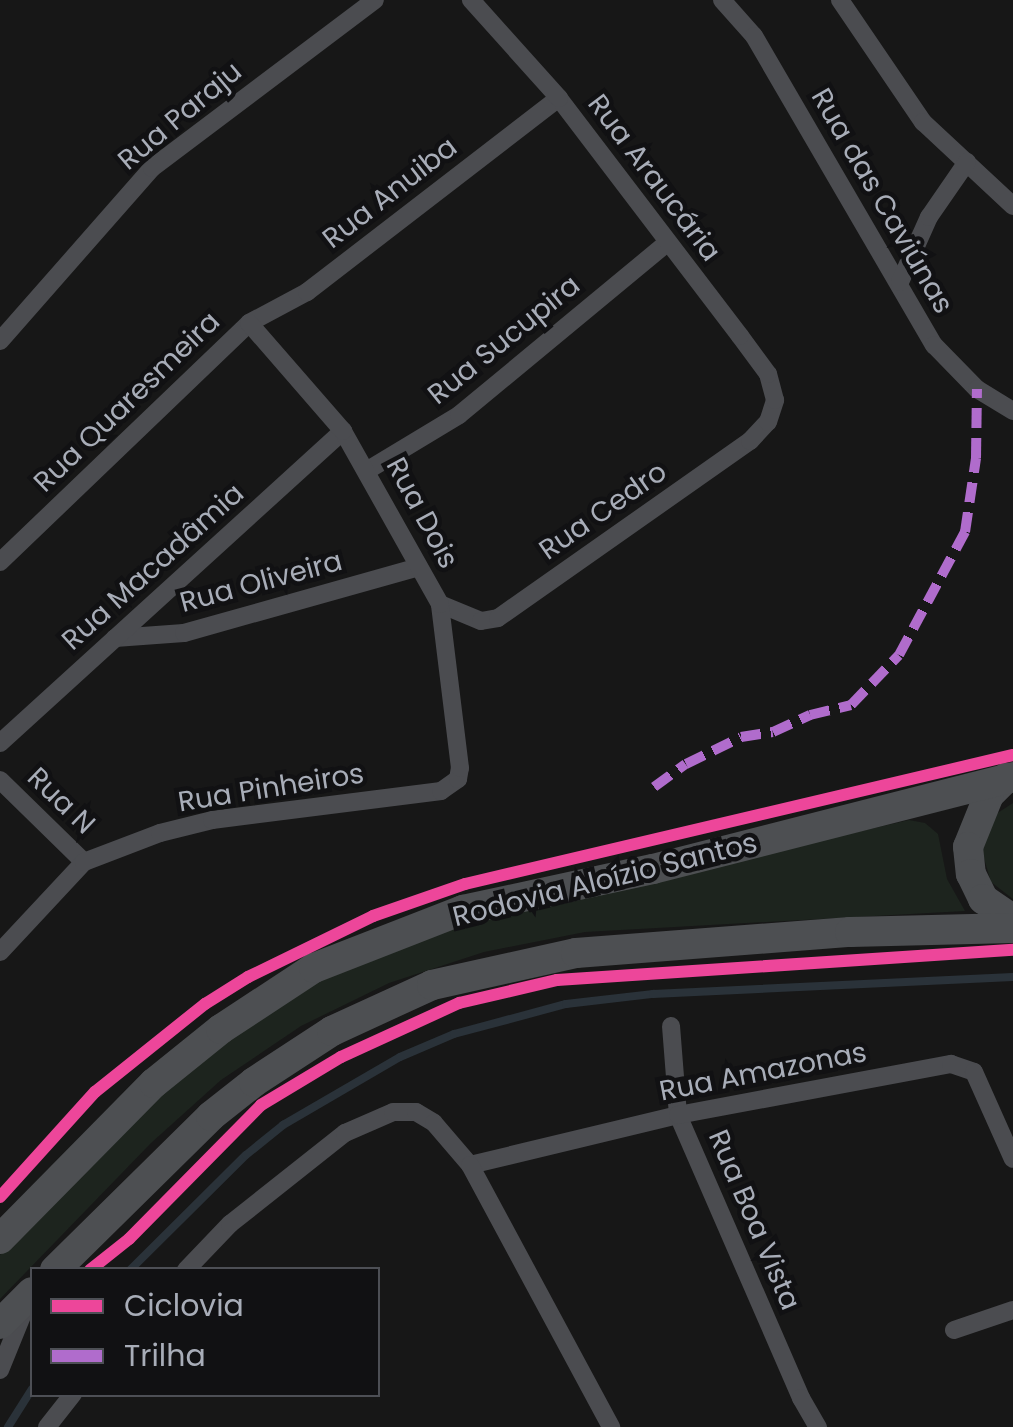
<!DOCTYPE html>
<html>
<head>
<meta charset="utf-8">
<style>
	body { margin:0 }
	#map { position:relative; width:1013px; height:1427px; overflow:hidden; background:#171717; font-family:Poppins,sans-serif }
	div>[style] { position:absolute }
	.green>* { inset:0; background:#1d241e }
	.stream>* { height:8px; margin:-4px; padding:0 4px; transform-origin:4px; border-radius:4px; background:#2a3239 }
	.street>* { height:18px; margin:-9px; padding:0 9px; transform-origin:9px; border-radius:9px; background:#4b4c50 }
	.primary>* { height:30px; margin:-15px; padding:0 15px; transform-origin:15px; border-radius:15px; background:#4d4f52 }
	.quiet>* { height:10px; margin-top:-5px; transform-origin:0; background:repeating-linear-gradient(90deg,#b06ccc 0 20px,transparent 0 30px) }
	.cycleway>* { height:12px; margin:-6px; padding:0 6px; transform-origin:6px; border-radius:6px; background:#ed469a }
	span { translate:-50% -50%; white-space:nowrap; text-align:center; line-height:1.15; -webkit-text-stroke:9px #111113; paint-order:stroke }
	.street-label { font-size:28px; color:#a8adb8 }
	.legend { position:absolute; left:30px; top:1267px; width:350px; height:130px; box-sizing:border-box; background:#111113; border:2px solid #4d4f55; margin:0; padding:12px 18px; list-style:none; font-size:30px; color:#a8adb8 }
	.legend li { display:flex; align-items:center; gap:20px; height:50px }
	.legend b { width:50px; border:2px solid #4d4f55 }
</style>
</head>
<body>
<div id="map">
	<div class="green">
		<i style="clip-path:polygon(1013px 803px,1013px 899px,991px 882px,981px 848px,996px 814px)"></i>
		<i style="clip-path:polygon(909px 820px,925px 823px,938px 834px,947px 879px,965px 911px,585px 932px,484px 952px,389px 983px,301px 1026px,221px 1080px,151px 1143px,0 1299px,0 1255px,165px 1087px,286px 999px,331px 976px,425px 937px,506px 913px)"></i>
	</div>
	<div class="stream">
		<i style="left:130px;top:1270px;width:163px;rotate:-44.8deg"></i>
		<i style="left:246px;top:1155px;width:48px;rotate:-39deg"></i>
		<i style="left:283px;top:1125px;width:135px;rotate:-30.2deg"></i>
		<i style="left:400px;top:1057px;width:59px;rotate:-23.1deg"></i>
		<i style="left:454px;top:1034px;width:116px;rotate:-15deg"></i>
		<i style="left:566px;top:1004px;width:88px;rotate:-6.6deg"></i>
		<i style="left:653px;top:994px;width:360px;rotate:-2.7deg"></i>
		<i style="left:8px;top:1427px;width:45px;rotate:-57.7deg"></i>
	</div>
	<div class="street">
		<i style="left:722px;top:0;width:48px;rotate:48.4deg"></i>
		<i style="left:754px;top:36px;width:358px;rotate:59.8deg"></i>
		<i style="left:934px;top:345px;width:62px;rotate:45.7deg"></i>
		<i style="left:977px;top:389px;width:42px;rotate:31.4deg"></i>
		<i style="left:840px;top:0;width:148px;rotate:55.8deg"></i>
		<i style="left:923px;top:122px;width:123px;rotate:43deg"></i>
		<i style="left:900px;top:282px;width:71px;rotate:-66deg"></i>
		<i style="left:929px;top:217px;width:67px;rotate:-55.4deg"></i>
		<i style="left:0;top:341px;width:230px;rotate:-48.7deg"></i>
		<i style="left:152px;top:168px;width:279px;rotate:-37deg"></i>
		<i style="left:368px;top:470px;width:106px;rotate:-31.1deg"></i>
		<i style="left:459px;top:415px;width:271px;rotate:-39.6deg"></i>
		<i style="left:0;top:562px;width:345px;rotate:-43.8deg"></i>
		<i style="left:249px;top:323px;width:66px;rotate:-28.1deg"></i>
		<i style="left:307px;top:292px;width:318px;rotate:-37.6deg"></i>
		<i style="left:440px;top:604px;width:44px;rotate:22.5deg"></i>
		<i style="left:481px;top:621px;width:17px;rotate:-10deg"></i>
		<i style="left:498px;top:618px;width:308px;rotate:-35.1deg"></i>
		<i style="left:750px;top:441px;width:26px;rotate:-47deg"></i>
		<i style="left:768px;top:422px;width:23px;rotate:-72deg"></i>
		<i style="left:775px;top:400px;width:27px;rotate:-105deg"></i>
		<i style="left:768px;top:374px;width:47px;rotate:-126.4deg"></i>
		<i style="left:740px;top:336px;width:299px;rotate:-127.3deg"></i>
		<i style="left:559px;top:98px;width:132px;rotate:-131.9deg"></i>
		<i style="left:115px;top:638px;width:69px;rotate:-4.1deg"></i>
		<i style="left:184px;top:633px;width:244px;rotate:-15.7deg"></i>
		<i style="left:0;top:743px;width:464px;rotate:-42.3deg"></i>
		<i style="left:0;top:780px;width:117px;rotate:44.3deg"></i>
		<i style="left:0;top:952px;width:123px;rotate:-47deg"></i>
		<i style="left:84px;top:862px;width:81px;rotate:-20.9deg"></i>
		<i style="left:160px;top:833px;width:54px;rotate:-14deg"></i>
		<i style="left:212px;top:820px;width:231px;rotate:-7.2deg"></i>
		<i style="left:441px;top:791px;width:21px;rotate:-35deg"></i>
		<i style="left:458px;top:779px;width:11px;rotate:-80deg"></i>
		<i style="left:460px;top:768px;width:165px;rotate:-97deg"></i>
		<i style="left:440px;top:604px;width:198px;rotate:-119.3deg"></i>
		<i style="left:343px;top:431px;width:143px;rotate:-131deg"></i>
		<i style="left:671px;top:1026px;width:89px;rotate:85.5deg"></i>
		<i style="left:678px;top:1115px;width:309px;rotate:66.5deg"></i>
		<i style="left:801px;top:1398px;width:34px;rotate:60deg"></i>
		<i style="left:470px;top:1165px;width:214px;rotate:-13.5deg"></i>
		<i style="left:678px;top:1115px;width:278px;rotate:-10.6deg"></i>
		<i style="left:951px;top:1064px;width:24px;rotate:19deg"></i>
		<i style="left:974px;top:1072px;width:95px;rotate:65.9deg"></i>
		<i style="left:186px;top:1270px;width:64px;rotate:-46.3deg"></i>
		<i style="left:230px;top:1224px;width:147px;rotate:-38.4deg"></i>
		<i style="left:345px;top:1133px;width:52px;rotate:-23.6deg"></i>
		<i style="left:393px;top:1112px;width:23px"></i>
		<i style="left:416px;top:1112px;width:21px;rotate:31deg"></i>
		<i style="left:434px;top:1123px;width:55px;rotate:49.4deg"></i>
		<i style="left:470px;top:1165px;width:298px;rotate:61.7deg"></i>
		<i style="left:954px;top:1330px;width:62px;rotate:-18.7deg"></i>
		<i style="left:0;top:1370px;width:69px;rotate:-67.9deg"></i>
		<i style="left:47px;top:1427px;width:42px;rotate:-51.8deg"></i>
	</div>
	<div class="primary">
		<i style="left:1006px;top:778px;width:24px;rotate:135deg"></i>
		<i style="left:989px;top:795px;width:56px;rotate:112deg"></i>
		<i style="left:968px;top:847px;width:27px;rotate:84deg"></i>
		<i style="left:971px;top:874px;width:28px;rotate:64deg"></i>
		<i style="left:983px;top:899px;width:36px;rotate:34deg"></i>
		<i style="left:0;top:1239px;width:219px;rotate:-45.4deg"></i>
		<i style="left:154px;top:1083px;width:86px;rotate:-38.9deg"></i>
		<i style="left:221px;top:1029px;width:111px;rotate:-33.3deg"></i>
		<i style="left:314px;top:968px;width:160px;rotate:-21.3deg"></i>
		<i style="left:463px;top:910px;width:194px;rotate:-12.2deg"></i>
		<i style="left:653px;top:869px;width:372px;rotate:-14.3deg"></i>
		<i style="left:55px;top:1270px;width:219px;rotate:-44.6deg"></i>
		<i style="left:211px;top:1116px;width:55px;rotate:-38.3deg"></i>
		<i style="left:254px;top:1082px;width:93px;rotate:-33.2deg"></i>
		<i style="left:332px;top:1031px;width:110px;rotate:-24.7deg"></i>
		<i style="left:432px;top:985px;width:148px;rotate:-12.5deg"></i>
		<i style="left:576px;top:953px;width:275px;rotate:-4.4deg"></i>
		<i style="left:850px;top:932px;width:163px;rotate:-1.4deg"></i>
		<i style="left:0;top:1324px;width:45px;rotate:-45deg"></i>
	</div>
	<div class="quiet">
		<i style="left:654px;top:787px;width:39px;rotate:-36deg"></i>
		<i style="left:686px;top:764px;width:61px;rotate:-26.1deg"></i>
		<i style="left:741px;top:737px;width:32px;rotate:-9deg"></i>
		<i style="left:773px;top:732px;width:41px;rotate:-24.7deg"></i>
		<i style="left:810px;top:715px;width:42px;rotate:-13.7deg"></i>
		<i style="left:851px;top:705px;width:69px;rotate:-46.2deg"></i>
		<i style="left:899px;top:655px;width:140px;rotate:-61.8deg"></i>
		<i style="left:965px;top:532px;width:75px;rotate:-81.5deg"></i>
		<i style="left:976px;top:458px;width:69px;rotate:-89.2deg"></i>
	</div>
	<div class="cycleway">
		<i style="left:0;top:1197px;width:142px;rotate:-47.9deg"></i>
		<i style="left:95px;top:1092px;width:141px;rotate:-38.7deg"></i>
		<i style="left:205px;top:1004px;width:51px;rotate:-32.1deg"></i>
		<i style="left:248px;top:977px;width:139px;rotate:-26deg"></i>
		<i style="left:373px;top:916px;width:97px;rotate:-19.2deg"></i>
		<i style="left:465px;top:884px;width:563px;rotate:-13.25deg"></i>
		<i style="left:90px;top:1270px;width:50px;rotate:-38.5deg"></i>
		<i style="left:129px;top:1239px;width:188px;rotate:-45.4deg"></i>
		<i style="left:261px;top:1105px;width:93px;rotate:-31deg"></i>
		<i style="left:341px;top:1057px;width:130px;rotate:-24.6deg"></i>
		<i style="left:459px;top:1003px;width:101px;rotate:-13.2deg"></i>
		<i style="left:557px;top:980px;width:457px;rotate:-3.8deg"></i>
	</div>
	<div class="street-label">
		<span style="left:180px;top:116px;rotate:-40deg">Rua Paraju</span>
		<span style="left:654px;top:178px;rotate:53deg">Rua Araucária</span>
		<span style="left:390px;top:193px;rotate:-38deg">Rua Anuiba</span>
		<span style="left:882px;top:201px;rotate:60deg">Rua das Caviúnas</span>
		<span style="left:504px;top:340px;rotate:-39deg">Rua Sucupira</span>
		<span style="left:127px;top:402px;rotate:-44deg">Rua Quaresmeira</span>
		<span style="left:603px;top:511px;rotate:-35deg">Rua Cedro</span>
		<span style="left:422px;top:513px;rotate:62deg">Rua Dois</span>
		<span style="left:153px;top:567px;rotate:-42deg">Rua Macadâmia</span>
		<span style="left:261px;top:582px;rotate:-15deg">Rua Oliveira</span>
		<span style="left:271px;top:788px;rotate:-9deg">Rua Pinheiros</span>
		<span style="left:61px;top:801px;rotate:44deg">Rua N</span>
		<span style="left:605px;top:880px;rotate:-14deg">Rodovia Aloízio Santos</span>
		<span style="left:763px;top:1072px;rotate:-11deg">Rua Amazonas</span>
		<span style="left:754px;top:1220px;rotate:67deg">Rua Boa Vista</span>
	</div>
	<ul class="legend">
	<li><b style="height:12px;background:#ed469a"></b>Ciclovia</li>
	<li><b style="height:12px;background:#b06ccc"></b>Trilha</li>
	</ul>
</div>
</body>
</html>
